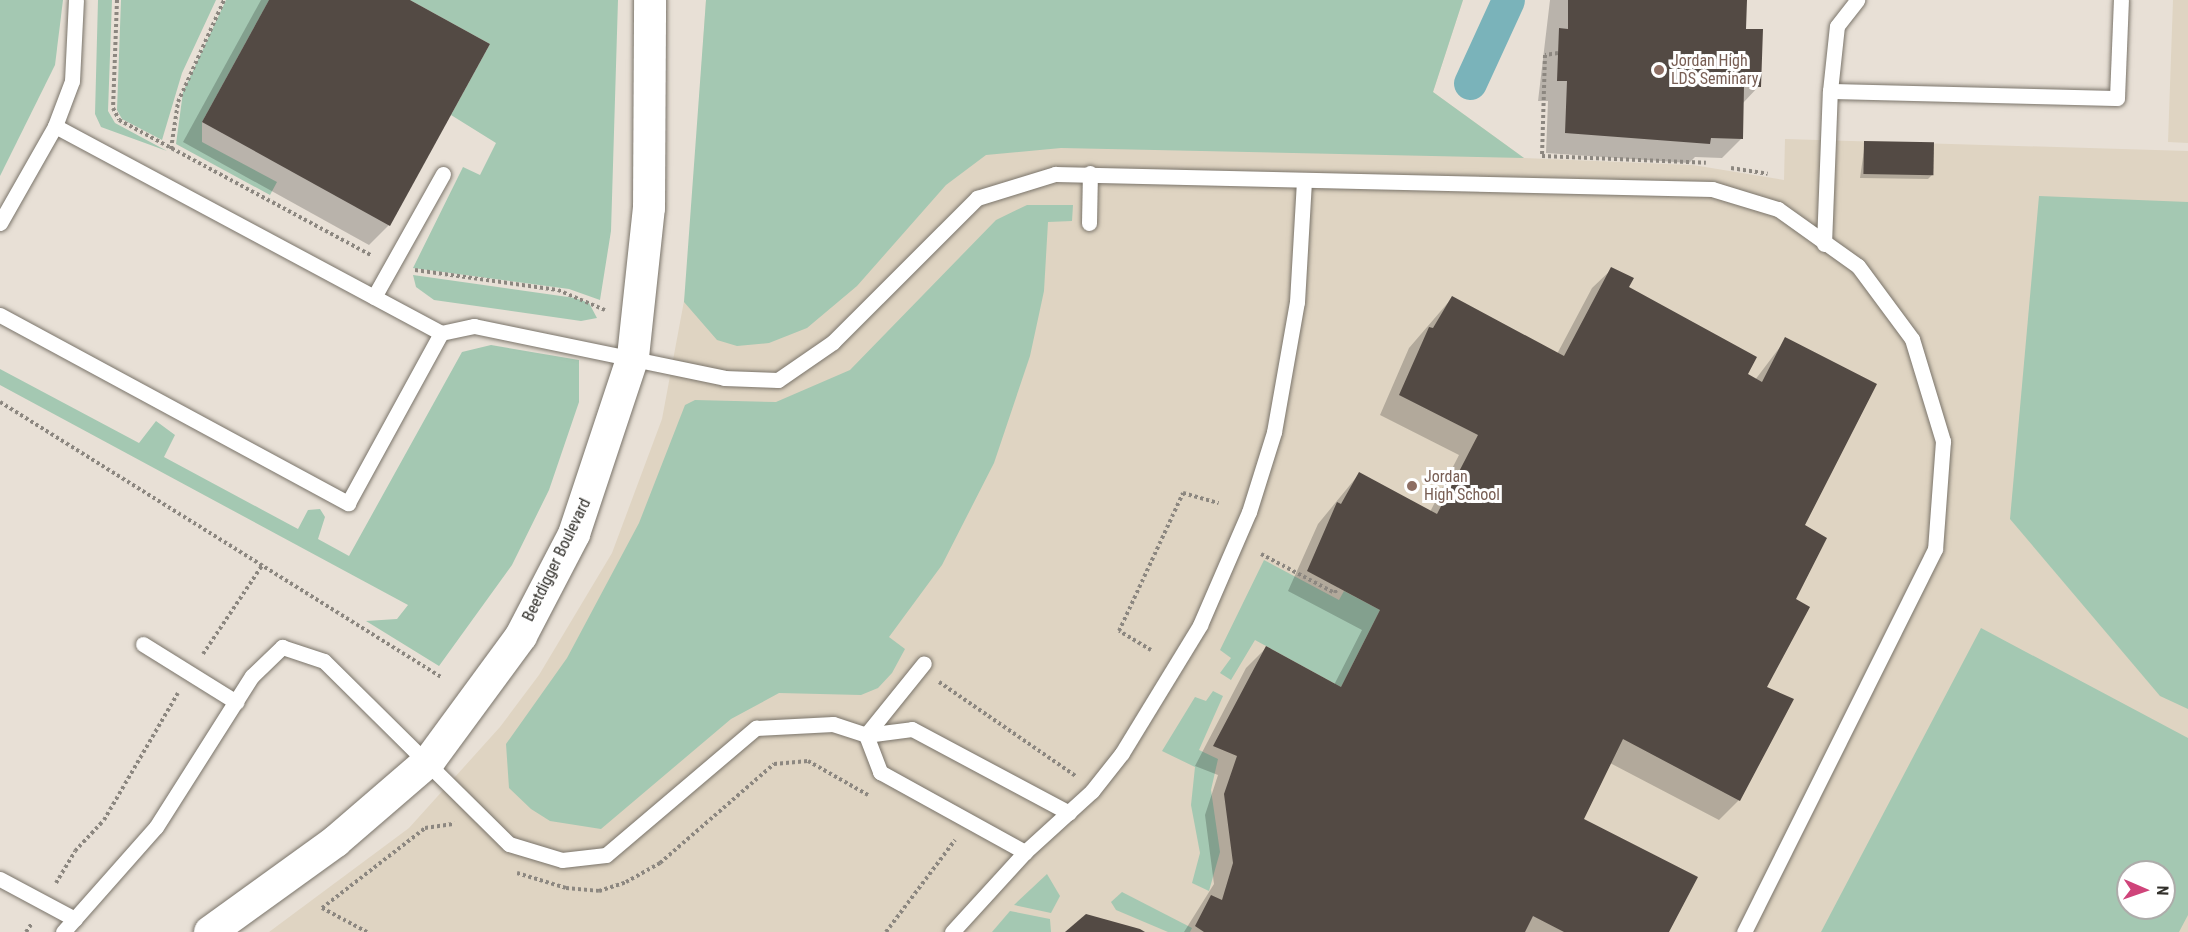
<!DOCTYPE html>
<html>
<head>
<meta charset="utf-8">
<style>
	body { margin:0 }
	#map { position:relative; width:2188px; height:932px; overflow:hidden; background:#e8e0d6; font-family:"Roboto Condensed",sans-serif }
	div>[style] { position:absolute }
	.built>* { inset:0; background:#dfd4c2 }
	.green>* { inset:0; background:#a4c8b2 }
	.shadow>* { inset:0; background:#0003 }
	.canal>* { height:33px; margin:-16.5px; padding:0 16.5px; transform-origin:16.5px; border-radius:16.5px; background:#7ab3ba }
	.building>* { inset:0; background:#534a44; transform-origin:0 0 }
	.path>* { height:4px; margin-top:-2px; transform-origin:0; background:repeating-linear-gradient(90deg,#8c8780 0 3px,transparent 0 6px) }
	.roads { filter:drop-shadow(0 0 2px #7a746a) drop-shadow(0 0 2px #7a746a) }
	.service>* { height:15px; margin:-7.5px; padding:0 7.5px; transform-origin:7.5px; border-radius:7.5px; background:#fff }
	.minor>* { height:32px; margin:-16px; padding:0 16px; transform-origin:16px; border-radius:16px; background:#fff }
	.dots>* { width:16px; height:16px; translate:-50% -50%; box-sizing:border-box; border:3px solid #fff; border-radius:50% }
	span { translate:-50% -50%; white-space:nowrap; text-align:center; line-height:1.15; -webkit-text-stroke:6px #fff; paint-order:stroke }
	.education-label { font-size:16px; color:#785e54 }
	.left { translate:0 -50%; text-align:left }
	.street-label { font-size:16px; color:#32302b }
	.north { position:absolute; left:2116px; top:860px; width:60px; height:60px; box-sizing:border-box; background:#fff; border:2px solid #adacaa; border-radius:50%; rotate:92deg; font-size:16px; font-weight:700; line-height:24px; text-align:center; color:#32302b }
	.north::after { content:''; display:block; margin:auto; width:21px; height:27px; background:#cf447a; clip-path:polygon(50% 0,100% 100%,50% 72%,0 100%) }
</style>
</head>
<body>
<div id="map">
	<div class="built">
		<i style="clip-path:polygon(evenodd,706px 0,1463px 0,1433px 92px,1524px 158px,1693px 165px,1784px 180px,1785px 139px,2188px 151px,2188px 932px,269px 932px,409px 828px,500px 727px,539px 675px,612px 553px,662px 419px,687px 285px,706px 0,2128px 872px,2164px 872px,2164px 908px,2128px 908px,2128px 872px)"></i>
		<i style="clip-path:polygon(2173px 0,2188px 0,2188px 143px,2168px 142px)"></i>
	</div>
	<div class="green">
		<i style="clip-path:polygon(0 0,63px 0,55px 65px,0 176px)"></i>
		<i style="clip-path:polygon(98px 0,112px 0,108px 111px,115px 123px,167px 151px,101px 127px,95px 114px)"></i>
		<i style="clip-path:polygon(121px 0,216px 0,182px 73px,162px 140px,122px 119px,117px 110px)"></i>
		<i style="clip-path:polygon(226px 0,269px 0,202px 122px,202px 142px,277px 182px,270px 195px,176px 144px,183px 92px)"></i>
		<i style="clip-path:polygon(410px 0,618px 0,611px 231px,600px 300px,569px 289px,413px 268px,463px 167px,480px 175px,496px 143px,451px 115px,490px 44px)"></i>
		<i style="clip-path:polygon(706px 0,1463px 0,1433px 92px,1524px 158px,1061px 148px,986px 155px,946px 185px,857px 286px,807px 328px,769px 343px,737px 346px,717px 340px,684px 302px)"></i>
		<i style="clip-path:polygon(2039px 196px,2188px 202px,2188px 709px,2160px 696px,2010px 519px)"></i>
		<i style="clip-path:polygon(1027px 205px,1073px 205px,1072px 221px,1048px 222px,1044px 291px,1030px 356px,994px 463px,942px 565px,889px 637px,905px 649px,892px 673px,878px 688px,861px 695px,779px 693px,731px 719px,601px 829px,550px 821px,531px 809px,509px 788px,506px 744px,567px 658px,639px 523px,685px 405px,695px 400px,776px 402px,850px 370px,996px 220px)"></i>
		<i style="clip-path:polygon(413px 275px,575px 298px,589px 303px,597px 318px,581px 321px,434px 300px,416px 287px)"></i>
		<i style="clip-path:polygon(491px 345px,579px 360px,579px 402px,549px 490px,512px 565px,439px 666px,366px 621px,397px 619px,408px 605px,0 385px,0 369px,139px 443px,156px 421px,175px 435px,164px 457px,298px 529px,308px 510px,320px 509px,325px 517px,318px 539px,349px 556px,462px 352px)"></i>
		<i style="clip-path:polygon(1264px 560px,1339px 600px,1344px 591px,1380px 610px,1341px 687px,1255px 640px,1231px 680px,1220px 673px,1231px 658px,1220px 650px)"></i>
		<i style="clip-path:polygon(evenodd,1981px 628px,2188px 738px,2188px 915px,2179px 932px,1821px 932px,1981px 628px,2128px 872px,2164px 872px,2164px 908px,2128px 908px,2128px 872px)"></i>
		<i style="clip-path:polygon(1213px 691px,1223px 696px,1199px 750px,1218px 759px,1211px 790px,1220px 852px,1209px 891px,1192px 883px,1200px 853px,1191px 805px,1195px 767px,1162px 751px,1195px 697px,1206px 701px)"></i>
		<i style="clip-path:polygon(1047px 874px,1060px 896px,1051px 913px,1014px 905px)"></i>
		<i style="clip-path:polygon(1122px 892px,1192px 928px,1190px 932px,1168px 932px,1116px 910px,1111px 902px)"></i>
		<i style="clip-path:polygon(1010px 911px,1050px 919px,1051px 932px,992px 932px)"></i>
	</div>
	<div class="shadow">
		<i style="clip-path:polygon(261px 0,407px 0,389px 225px,369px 245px,183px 142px)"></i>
		<i style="clip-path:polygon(1550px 0,1746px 0,1745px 30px,1759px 86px,1743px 103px,1742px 138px,1722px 158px,1695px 157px,1689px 163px,1546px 153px,1548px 101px,1538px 101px)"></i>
		<i style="clip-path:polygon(1865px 143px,1933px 174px,1928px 179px,1860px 178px)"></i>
		<i style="clip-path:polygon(1612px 269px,1627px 288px,1755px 380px,1786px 339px,1803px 526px,1794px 600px,1765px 688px,1739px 800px,1719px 820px,1610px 763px,1582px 819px,1667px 932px,1184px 932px,1214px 884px,1205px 815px,1218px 775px,1195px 766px,1246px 668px,1266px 648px,1334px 685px,1362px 630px,1288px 591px,1318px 524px,1359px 474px,1430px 512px,1459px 455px,1380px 415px,1409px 348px,1452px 298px,1557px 354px,1592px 288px)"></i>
	</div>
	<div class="canal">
		<i style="left:1470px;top:83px;width:91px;rotate:-65.4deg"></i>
	</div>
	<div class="building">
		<i style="clip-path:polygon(269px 0,410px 0,490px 44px,390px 226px,202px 122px)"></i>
		<i style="clip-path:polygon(1568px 0,1747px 0,1746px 29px,1763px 29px,1761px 87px,1744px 86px,1743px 139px,1711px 138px,1710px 144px,1565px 133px,1567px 81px,1557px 81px,1559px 28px,1568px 29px)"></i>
		<i style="left:1864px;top:141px;width:70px;height:33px;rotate:1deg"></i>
		<i style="clip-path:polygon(1611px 267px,1634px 278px,1629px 287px,1757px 357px,1748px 374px,1762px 382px,1785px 337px,1877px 384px,1805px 525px,1827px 538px,1796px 599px,1810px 607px,1767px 687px,1794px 699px,1740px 801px,1623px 739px,1584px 819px,1698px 877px,1669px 932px,1564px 932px,1533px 916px,1525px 932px,1204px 932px,1195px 926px,1211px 895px,1222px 900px,1233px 863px,1224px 794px,1237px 756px,1213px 746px,1266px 646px,1341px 687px,1380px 610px,1307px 571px,1337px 502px,1341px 504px,1359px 472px,1437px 514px,1478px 435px,1399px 395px,1429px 327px,1433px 328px,1452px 296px,1564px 356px)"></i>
		<i style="clip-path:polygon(1086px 914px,1140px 929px,1145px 932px,1065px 932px)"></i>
	</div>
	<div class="path">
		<i style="left:117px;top:0;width:108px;rotate:92.1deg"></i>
		<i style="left:113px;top:108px;width:13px;rotate:63deg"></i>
		<i style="left:119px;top:120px;width:286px;rotate:28.2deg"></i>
		<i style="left:1558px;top:53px;width:13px;rotate:171deg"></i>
		<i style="left:1545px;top:55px;width:101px;rotate:91.7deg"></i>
		<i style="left:1542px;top:156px;width:164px;rotate:2.4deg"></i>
		<i style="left:171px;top:149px;width:48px;rotate:-81.5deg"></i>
		<i style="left:178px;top:102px;width:112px;rotate:-65.7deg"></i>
		<i style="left:1731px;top:168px;width:37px;rotate:9deg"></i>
		<i style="left:415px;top:270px;width:144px;rotate:8deg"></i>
		<i style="left:558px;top:290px;width:51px;rotate:23.1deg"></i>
		<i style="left:0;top:402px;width:520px;rotate:31.95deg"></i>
		<i style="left:1261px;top:554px;width:84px;rotate:27.8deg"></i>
		<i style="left:1335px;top:593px;width:6px;rotate:-72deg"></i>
		<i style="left:1151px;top:650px;width:37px;rotate:-149deg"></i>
		<i style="left:1119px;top:631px;width:152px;rotate:-65.1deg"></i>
		<i style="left:1183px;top:493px;width:37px;rotate:16deg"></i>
		<i style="left:203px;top:654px;width:108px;rotate:-56.3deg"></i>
		<i style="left:939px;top:682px;width:166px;rotate:34.5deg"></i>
		<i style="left:517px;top:873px;width:51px;rotate:17deg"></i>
		<i style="left:566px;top:888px;width:33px;rotate:5deg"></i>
		<i style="left:599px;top:891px;width:28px;rotate:-18deg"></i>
		<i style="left:626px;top:882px;width:39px;rotate:-29deg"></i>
		<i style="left:660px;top:863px;width:151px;rotate:-41deg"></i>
		<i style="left:774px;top:764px;width:34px;rotate:-5deg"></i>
		<i style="left:808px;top:761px;width:69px;rotate:29.5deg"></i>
		<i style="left:56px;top:883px;width:37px;rotate:-59deg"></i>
		<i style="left:75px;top:851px;width:42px;rotate:-46.9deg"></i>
		<i style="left:104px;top:820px;width:147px;rotate:-59.8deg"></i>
		<i style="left:26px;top:932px;width:11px;rotate:-56deg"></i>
		<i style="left:367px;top:932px;width:51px;rotate:-151.9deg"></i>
		<i style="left:322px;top:908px;width:130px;rotate:-37.8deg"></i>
		<i style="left:425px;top:828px;width:30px;rotate:-8deg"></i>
		<i style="left:886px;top:932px;width:115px;rotate:-53.1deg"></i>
	</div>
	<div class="roads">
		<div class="service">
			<i style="left:1830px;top:91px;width:65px;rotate:-83.9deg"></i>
			<i style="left:1837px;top:26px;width:33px;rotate:-52deg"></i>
			<i style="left:55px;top:126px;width:438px;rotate:28.2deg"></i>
			<i style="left:0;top:223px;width:112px;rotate:-60.4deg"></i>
			<i style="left:55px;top:126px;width:48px;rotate:-69.3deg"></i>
			<i style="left:72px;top:81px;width:81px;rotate:-87.2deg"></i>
			<i style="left:1089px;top:223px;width:50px;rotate:-88.9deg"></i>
			<i style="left:1824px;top:244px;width:153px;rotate:-87.8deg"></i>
			<i style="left:1830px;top:91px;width:287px;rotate:1.4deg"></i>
			<i style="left:2117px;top:98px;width:98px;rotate:-87.7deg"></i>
			<i style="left:374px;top:297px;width:141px;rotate:-60.7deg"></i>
			<i style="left:0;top:315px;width:396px;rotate:28.4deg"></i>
			<i style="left:348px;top:503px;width:194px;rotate:-61.3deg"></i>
			<i style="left:441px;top:333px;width:34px;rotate:-12deg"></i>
			<i style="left:474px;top:326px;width:255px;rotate:11.7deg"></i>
			<i style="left:724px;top:378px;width:54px;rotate:2.1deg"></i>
			<i style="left:778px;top:380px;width:67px;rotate:-34.6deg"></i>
			<i style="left:833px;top:342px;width:204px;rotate:-45deg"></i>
			<i style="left:977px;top:198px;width:82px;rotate:-17.1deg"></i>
			<i style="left:1055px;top:174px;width:657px;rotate:1.31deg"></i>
			<i style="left:1712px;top:189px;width:69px;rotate:16.9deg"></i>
			<i style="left:1778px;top:209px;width:98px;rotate:35.5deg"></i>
			<i style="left:1858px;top:266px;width:91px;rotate:53.5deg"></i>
			<i style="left:1912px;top:339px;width:107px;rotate:73.1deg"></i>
			<i style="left:1943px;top:441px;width:108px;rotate:94.2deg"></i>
			<i style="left:1935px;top:549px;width:428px;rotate:116.5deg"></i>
			<i style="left:143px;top:644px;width:110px;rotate:31.9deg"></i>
			<i style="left:866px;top:735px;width:40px;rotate:69deg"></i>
			<i style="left:880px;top:772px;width:166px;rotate:28.9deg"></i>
			<i style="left:866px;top:735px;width:92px;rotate:-51.1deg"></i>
			<i style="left:0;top:879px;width:85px;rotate:28.1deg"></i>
			<i style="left:63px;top:932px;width:140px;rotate:-48.5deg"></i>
			<i style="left:156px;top:827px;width:179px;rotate:-57.6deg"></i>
			<i style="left:252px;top:676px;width:42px;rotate:-44deg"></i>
			<i style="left:282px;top:647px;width:44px;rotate:18.4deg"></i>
			<i style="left:324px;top:661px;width:260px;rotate:44.7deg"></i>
			<i style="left:509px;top:844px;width:55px;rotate:16.8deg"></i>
			<i style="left:562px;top:860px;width:44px;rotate:-6.5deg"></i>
			<i style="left:606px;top:855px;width:197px;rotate:-40.3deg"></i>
			<i style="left:756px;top:728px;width:77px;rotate:-3deg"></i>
			<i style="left:833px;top:724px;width:35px;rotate:18deg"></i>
			<i style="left:866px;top:735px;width:46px;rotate:-7.4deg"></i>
			<i style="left:912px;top:729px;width:178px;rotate:28.1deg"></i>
			<i style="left:952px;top:932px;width:108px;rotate:-47.6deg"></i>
			<i style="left:1025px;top:852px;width:91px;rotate:-42.3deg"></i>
			<i style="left:1092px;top:791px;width:48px;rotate:-51.7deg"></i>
			<i style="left:1122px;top:753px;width:150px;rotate:-58.6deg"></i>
			<i style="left:1200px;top:625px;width:123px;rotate:-66.6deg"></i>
			<i style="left:1249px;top:512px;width:84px;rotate:-72.6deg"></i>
			<i style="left:1274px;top:432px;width:132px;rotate:-80deg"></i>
			<i style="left:1297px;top:302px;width:122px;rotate:-86.7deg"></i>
		</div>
		<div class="minor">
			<i style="left:210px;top:932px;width:155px;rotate:-35.8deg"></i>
			<i style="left:336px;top:841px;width:124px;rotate:-40.8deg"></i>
			<i style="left:430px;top:760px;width:154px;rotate:-53.7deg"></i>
			<i style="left:521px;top:636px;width:115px;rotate:-62.5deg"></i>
			<i style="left:574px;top:534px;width:187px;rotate:-71.6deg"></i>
			<i style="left:633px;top:357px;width:150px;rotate:-83.9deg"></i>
			<i style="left:649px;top:208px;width:208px;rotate:-89.7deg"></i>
		</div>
	</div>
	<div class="dots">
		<i style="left:1659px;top:70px;background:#8d6e63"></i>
		<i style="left:1412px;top:486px;background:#8d6e63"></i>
	</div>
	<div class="education-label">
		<span class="left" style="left:1671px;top:70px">Jordan High<br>LDS Seminary</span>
		<span class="left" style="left:1424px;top:486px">Jordan<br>High School</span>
	</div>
	<div class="street-label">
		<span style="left:557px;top:560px;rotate:-64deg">Beetdigger Boulevard</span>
	</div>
	<div class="north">N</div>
</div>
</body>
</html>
